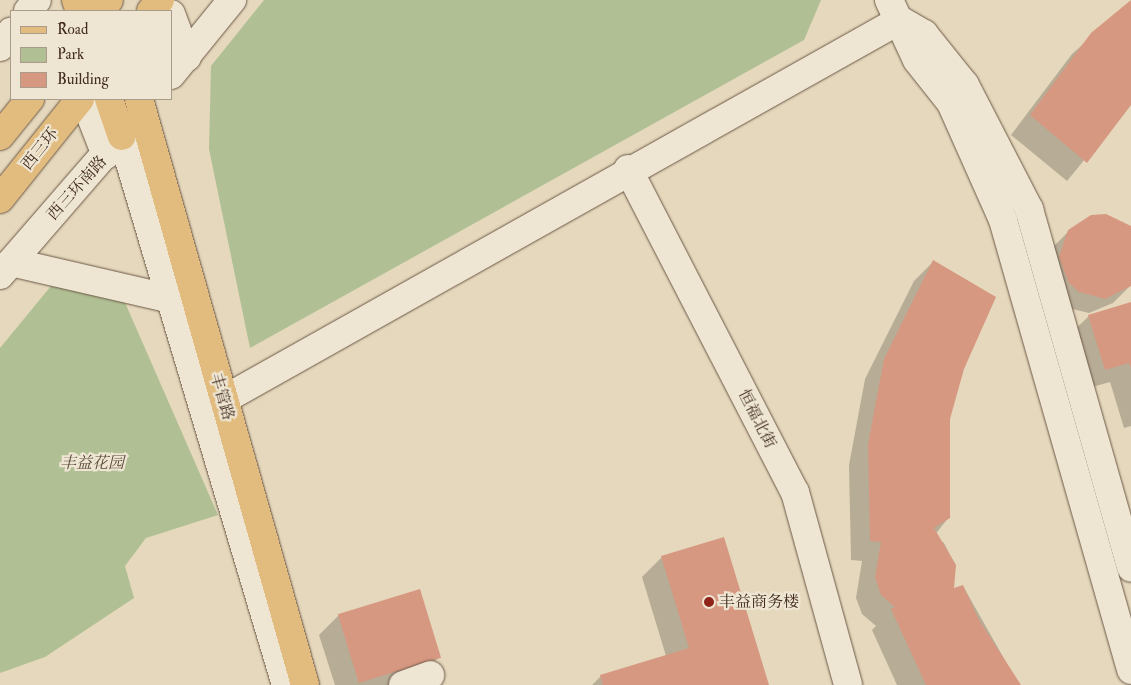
<!DOCTYPE html>
<html>
<head>
<meta charset="utf-8">
<style>
	body { margin:0 }
	#map { position:relative; width:1131px; height:685px; overflow:hidden; background:#e5d8bc; font-family:"IM FELL Double Pica","Noto Serif SC",serif }
	div>[style] { position:absolute }
	.green>* { inset:0; background:#b0c094 }
	.shadow>* { inset:0; background:#0003 }
	.building>* { inset:0; background:#d69881; transform-origin:0 0 }
	.roads { filter:drop-shadow(0 0 1px #6c5746) drop-shadow(0 0 1px #6c5746) }
	.minor>* { height:28px; margin:-14px; padding:0 14px; transform-origin:14px; border-radius:14px; background:#eee6d3 }
	.major>* { height:28px; margin:-14px; padding:0 14px; transform-origin:14px; border-radius:14px; background:#e2bc7e }
	.highway>* { height:28px; margin:-14px; padding:0 14px; transform-origin:14px; border-radius:14px; background:#e2bc7e }
	.dots>* { width:14px; height:14px; translate:-50% -50%; box-sizing:border-box; border:2px solid #eee6d3; border-radius:50% }
	span { translate:-50% -50%; white-space:nowrap; text-align:center; line-height:1.15; -webkit-text-stroke:4.5px #eee6d3; paint-order:stroke }
	.street-label { font-size:16px; color:#432c1e }
	.park-label { font-size:16px; color:#594a36; font-style:italic }
	.poi-label { font-size:16px; color:#432c1e }
	.left { translate:0 -50%; text-align:left }
	.legend { position:absolute; left:10px; top:10px; width:162px; height:90px; box-sizing:border-box; background:#eee6d3; border:1px solid #aa9c8b; margin:0; padding:6px 9px; list-style:none; font-size:15px; color:#432c1e }
	.legend li { display:flex; align-items:center; gap:10px; height:25px }
	.legend b { width:25px; border:1px solid #aa9c8b }
</style>
</head>
<body>
<div id="map">
	<div class="green">
		<i style="clip-path:polygon(264px 0,821px 0,804px 40px,250px 348px,209px 149px,211px 66px)"></i>
		<i style="clip-path:polygon(51px 286px,123px 298px,218px 515px,146px 538px,125px 566px,134px 598px,45px 657px,0 673px,0 348px)"></i>
	</div>
	<div class="shadow">
		<i style="clip-path:polygon(1131px 2px,1131px 103px,1067px 181px,1011px 135px,1072px 54px)"></i>
		<i style="clip-path:polygon(1131px 229px,1129px 287px,1113px 303px,1089px 313px,1064px 307px,1053px 247px,1069px 231px)"></i>
		<i style="clip-path:polygon(933px 262px,963px 369px,949px 419px,949px 517px,934px 536px,944px 543px,955px 565px,952px 589px,963px 586px,1019px 685px,897px 685px,872px 630px,876px 626px,862px 614px,856px 598px,862px 561px,851px 560px,849px 465px,865px 379px,914px 281px)"></i>
		<i style="clip-path:polygon(1131px 304px,1131px 426px,1124px 428px,1110px 382px,1085px 389px,1069px 335px,1089px 316px)"></i>
		<i style="clip-path:polygon(723px 539px,768px 685px,592px 685px,601px 676px,666px 656px,642px 577px,661px 558px)"></i>
		<i style="clip-path:polygon(339px 615px,439px 657px,420px 677px,393px 685px,335px 685px,319px 635px)"></i>
	</div>
	<div class="building">
		<i style="clip-path:polygon(1131px 0,1131px 105px,1087px 163px,1030px 115px,1091px 33px)"></i>
		<i style="clip-path:polygon(1106px 214px,1131px 226px,1131px 286px,1105px 299px,1079px 292px,1069px 283px,1059px 257px,1068px 230px,1091px 215px)"></i>
		<i style="clip-path:polygon(933px 260px,996px 297px,964px 369px,950px 419px,950px 518px,934px 528px,956px 565px,954px 588px,963px 585px,979px 620px,1021px 685px,926px 685px,891px 609px,895px 607px,881px 595px,875px 577px,881px 542px,870px 541px,868px 444px,884px 359px)"></i>
		<i style="clip-path:polygon(1131px 302px,1131px 368px,1129px 363px,1105px 370px,1088px 315px)"></i>
		<i style="clip-path:polygon(724px 537px,769px 685px,603px 685px,600px 675px,689px 648px,661px 556px)"></i>
		<i style="left:420px;top:589px;width:72px;height:86px;rotate:73deg"></i>
	</div>
	<div class="roads">
		<div class="minor">
			<i style="left:889px;top:0;width:66px;rotate:65deg"></i>
			<i style="left:917px;top:60px;width:55px;rotate:51.7deg"></i>
			<i style="left:951px;top:103px;width:128px;rotate:66deg"></i>
			<i style="left:1003px;top:220px;width:468px;rotate:74.1deg"></i>
			<i style="left:28px;top:11px;width:14px;rotate:-51deg"></i>
			<i style="left:171px;top:14px;width:46px;rotate:69.6deg"></i>
			<i style="left:900px;top:20px;width:28px;rotate:30deg"></i>
			<i style="left:924px;top:34px;width:65px;rotate:51.2deg"></i>
			<i style="left:965px;top:85px;width:140px;rotate:62.7deg"></i>
			<i style="left:1029px;top:209px;width:373px;rotate:74.1deg"></i>
			<i style="left:0;top:47px;width:19px;rotate:-54deg"></i>
			<i style="left:171px;top:75px;width:97px;rotate:-50.9deg"></i>
			<i style="left:84px;top:99px;width:60px;rotate:68.6deg"></i>
			<i style="left:122px;top:136px;width:573px;rotate:73.37deg"></i>
			<i style="left:628px;top:169px;width:364px;rotate:62.7deg"></i>
			<i style="left:795px;top:492px;width:200px;rotate:74.6deg"></i>
			<i style="left:11px;top:262px;width:164px;rotate:13deg"></i>
			<i style="left:0;top:275px;width:198px;rotate:-49.1deg"></i>
			<i style="left:223px;top:400px;width:776px;rotate:-29.31deg"></i>
			<i style="left:403px;top:685px;width:29px;rotate:-20deg"></i>
		</div>
		<div class="major">
			<i style="left:76px;top:0;width:12px;rotate:70deg"></i>
			<i style="left:109px;top:99px;width:39px;rotate:71deg"></i>
			<i style="left:139px;top:99px;width:609px;rotate:74.18deg"></i>
		</div>
		<div class="highway">
			<i style="left:100px;top:11px;width:14px;rotate:-51deg"></i>
			<i style="left:151px;top:11px;width:14px;rotate:-51deg"></i>
			<i style="left:0;top:136px;width:48px;rotate:-51deg"></i>
			<i style="left:0;top:199px;width:128px;rotate:-51.3deg"></i>
		</div>
	</div>
	<div class="dots">
		<i style="left:709px;top:602px;background:#8f2418"></i>
	</div>
	<div class="street-label">
		<span style="left:40px;top:149px;rotate:-51deg">西三环</span>
		<span style="left:77px;top:188px;rotate:-48deg">西三环南路</span>
		<span style="left:222px;top:397px;rotate:74deg">丰管路</span>
		<span style="left:757px;top:419px;rotate:63deg">恒福北街</span>
	</div>
	<div class="park-label">
		<span style="left:92px;top:463px">丰益花园</span>
	</div>
	<div class="poi-label">
		<span class="left" style="left:719px;top:602px">丰益商务楼</span>
	</div>
	<ul class="legend">
	<li><b style="height:6px;background:#e2bc7e"></b>Road</li>
	<li><b style="height:14px;background:#b0c094"></b>Park</li>
	<li><b style="height:14px;background:#d69881"></b>Building</li>
	</ul>
</div>
</body>
</html>
